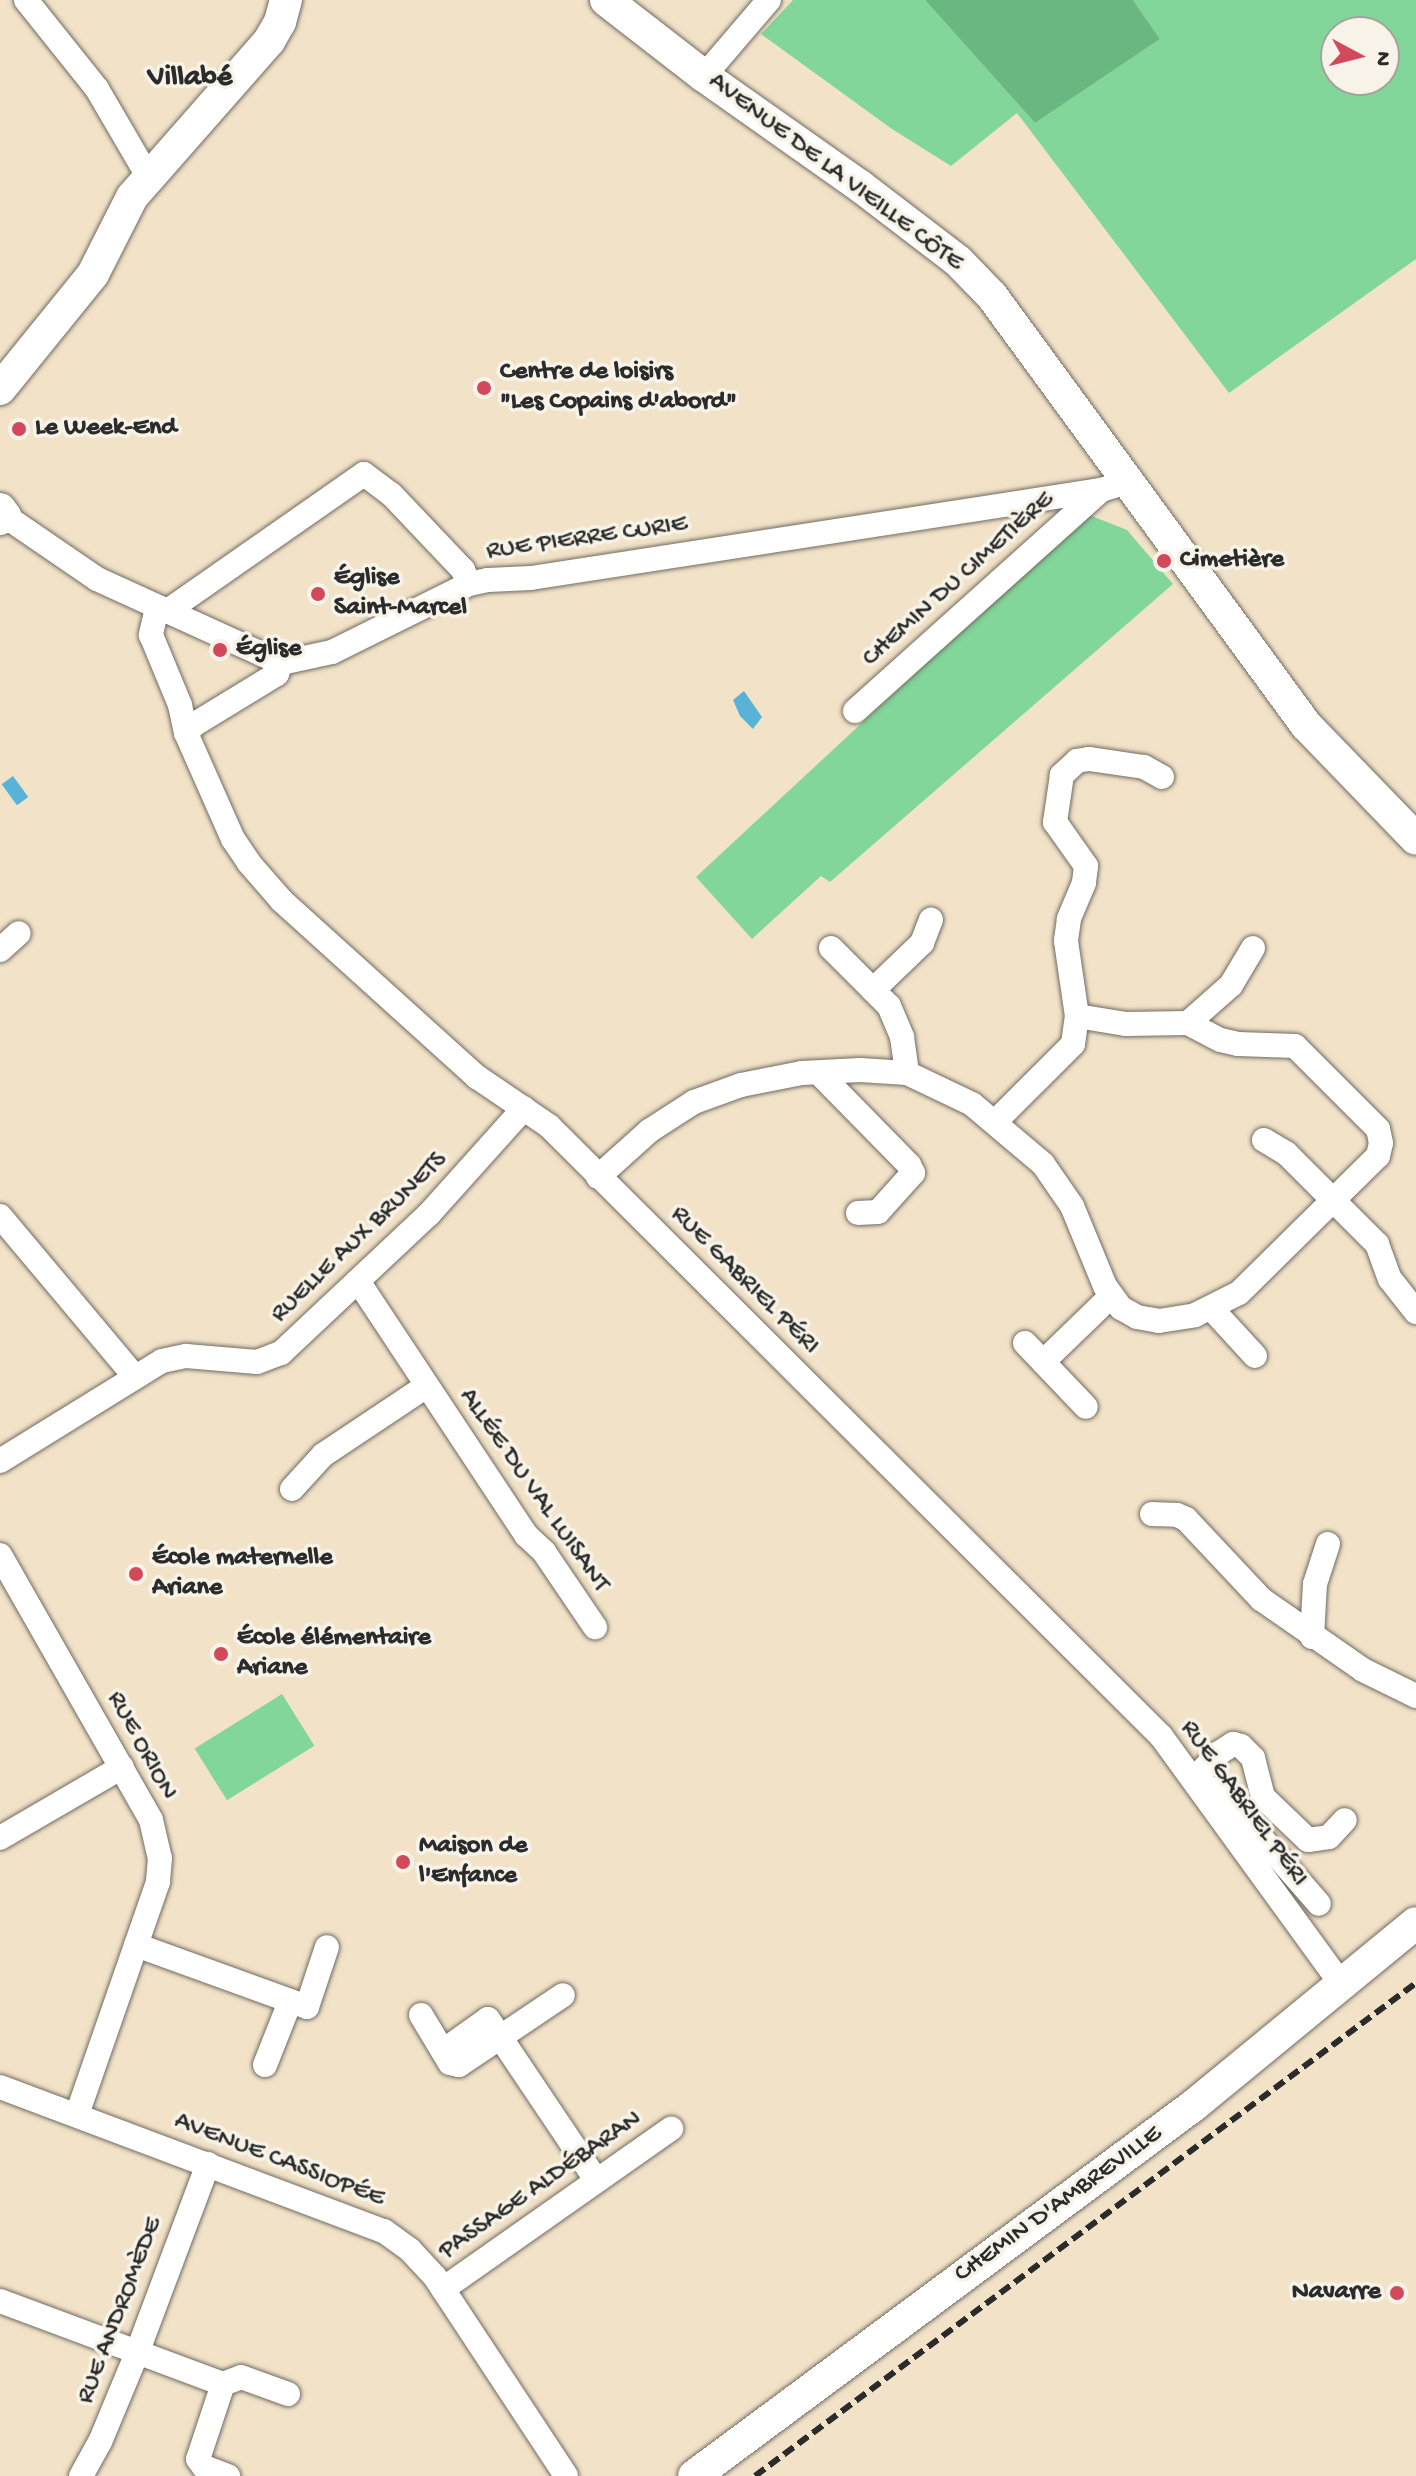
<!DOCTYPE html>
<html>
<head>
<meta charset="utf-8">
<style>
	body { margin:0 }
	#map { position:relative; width:1416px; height:2476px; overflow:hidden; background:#f2e3c8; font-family:"Gochi Hand",sans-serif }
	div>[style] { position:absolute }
	.green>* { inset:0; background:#82d699; transform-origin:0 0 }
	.forest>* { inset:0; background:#69b781 }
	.water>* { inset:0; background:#58b3d6; transform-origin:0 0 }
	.roads { filter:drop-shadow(0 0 2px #716b62) drop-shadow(0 0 2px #716b62) }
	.minor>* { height:24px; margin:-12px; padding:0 12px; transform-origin:12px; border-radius:12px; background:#fff }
	.tertiary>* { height:32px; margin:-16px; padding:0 16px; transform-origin:16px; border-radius:16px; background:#fff }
	.rail>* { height:6px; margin-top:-3px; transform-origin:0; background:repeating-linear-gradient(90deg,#2b2b2b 0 12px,transparent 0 18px) }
	.dots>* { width:22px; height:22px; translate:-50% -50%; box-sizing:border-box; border:4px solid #f7f3e8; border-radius:50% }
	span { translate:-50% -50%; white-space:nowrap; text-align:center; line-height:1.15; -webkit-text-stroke:7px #f7f3e8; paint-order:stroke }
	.street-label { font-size:26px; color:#2b2b2b }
	.poi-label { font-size:26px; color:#2b2b2b; font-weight:700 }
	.left { translate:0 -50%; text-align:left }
	.right { translate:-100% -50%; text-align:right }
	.quarter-label { font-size:30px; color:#2b2b2b; font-weight:700 }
	.north { position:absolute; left:1320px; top:16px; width:80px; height:80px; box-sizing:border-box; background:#f7f3e8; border:2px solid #a5a39c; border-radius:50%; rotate:97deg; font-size:22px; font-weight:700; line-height:32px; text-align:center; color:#2b2b2b }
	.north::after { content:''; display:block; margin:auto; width:28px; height:36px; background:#d1495b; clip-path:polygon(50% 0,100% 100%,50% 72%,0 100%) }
</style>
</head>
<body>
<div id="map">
	<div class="green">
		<i style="clip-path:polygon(evenodd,793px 0,925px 0,1035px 123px,1160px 39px,1133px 0,1416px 0,1416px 259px,1229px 393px,1017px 113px,951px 166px,892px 129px,761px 34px,793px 0,1336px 32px,1384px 32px,1384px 80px,1336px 80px,1336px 32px)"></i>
		<i style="clip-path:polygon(1087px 514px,1127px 530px,1173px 584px,830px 882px,821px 876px,752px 939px,696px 877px)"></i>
		<i style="left:282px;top:1694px;width:61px;height:103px;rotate:58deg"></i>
	</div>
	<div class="forest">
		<i style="clip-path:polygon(925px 0,1133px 0,1160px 39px,1035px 123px)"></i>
	</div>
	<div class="water">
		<i style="clip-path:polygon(744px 691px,762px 717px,753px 729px,740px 716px,733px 700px)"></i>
		<i style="left:13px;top:776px;width:26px;height:14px;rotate:54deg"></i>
	</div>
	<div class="roads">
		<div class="minor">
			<i style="left:26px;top:0;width:114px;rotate:51.4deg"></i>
			<i style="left:97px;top:89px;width:103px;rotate:59.7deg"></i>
			<i style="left:704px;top:76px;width:100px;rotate:-49.5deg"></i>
			<i style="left:5px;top:516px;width:112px;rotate:34.4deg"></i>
			<i style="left:97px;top:579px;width:202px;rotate:24.5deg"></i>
			<i style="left:281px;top:663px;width:52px;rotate:-12.2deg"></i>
			<i style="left:332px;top:652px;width:153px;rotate:-26.4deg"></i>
			<i style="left:469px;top:584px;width:19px;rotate:-12deg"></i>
			<i style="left:488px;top:580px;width:43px;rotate:-2.7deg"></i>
			<i style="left:531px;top:578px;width:577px;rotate:-8.78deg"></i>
			<i style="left:1101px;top:490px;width:30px;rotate:-17deg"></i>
			<i style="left:157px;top:608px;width:28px;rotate:103deg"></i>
			<i style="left:151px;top:635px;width:76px;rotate:67.5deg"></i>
			<i style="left:180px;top:705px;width:29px;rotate:78deg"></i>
			<i style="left:186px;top:733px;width:116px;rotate:66.1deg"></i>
			<i style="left:233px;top:839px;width:29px;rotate:56deg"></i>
			<i style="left:249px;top:863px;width:50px;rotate:49deg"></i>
			<i style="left:282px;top:901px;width:263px;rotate:42.1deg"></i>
			<i style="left:477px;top:1077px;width:87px;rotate:34.2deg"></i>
			<i style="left:549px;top:1126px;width:864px;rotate:44.91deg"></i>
			<i style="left:1161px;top:1736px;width:308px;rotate:54deg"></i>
			<i style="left:166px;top:612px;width:241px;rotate:-34.9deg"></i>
			<i style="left:364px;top:474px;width:34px;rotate:37deg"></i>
			<i style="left:391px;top:494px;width:105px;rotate:46.5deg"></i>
			<i style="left:463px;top:570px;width:15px;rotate:67deg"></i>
			<i style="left:855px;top:711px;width:331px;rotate:-41.9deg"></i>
			<i style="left:186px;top:733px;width:13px;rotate:-45deg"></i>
			<i style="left:195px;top:724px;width:96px;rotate:-31.4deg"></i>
			<i style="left:277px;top:674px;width:12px;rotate:-70deg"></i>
			<i style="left:1162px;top:777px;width:21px;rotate:-151deg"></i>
			<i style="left:1144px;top:767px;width:56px;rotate:-171.7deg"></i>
			<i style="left:1089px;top:759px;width:12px;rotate:171deg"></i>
			<i style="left:1077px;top:761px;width:21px;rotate:137deg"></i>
			<i style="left:1062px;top:775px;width:48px;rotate:98.5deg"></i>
			<i style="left:1055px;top:822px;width:54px;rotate:54.8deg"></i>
			<i style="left:1086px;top:866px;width:17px;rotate:97deg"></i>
			<i style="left:1084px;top:883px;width:39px;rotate:113deg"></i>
			<i style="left:1069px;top:919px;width:22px;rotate:98deg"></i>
			<i style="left:1066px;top:941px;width:76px;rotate:81.7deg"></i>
			<i style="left:1077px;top:1016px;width:50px;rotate:9.3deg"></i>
			<i style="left:1126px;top:1024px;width:62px;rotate:-0.9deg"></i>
			<i style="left:1188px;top:1023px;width:57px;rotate:-41.5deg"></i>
			<i style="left:1231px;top:985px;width:43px;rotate:-59.3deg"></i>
			<i style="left:831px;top:948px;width:82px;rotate:45deg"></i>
			<i style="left:889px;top:1006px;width:34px;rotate:67deg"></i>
			<i style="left:902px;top:1037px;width:36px;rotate:82deg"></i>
			<i style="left:0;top:950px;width:25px;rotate:-42deg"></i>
			<i style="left:873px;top:990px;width:68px;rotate:-43.8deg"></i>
			<i style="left:922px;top:943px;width:25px;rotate:-69deg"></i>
			<i style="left:819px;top:1073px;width:129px;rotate:45.6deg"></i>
			<i style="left:909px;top:1165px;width:9px;rotate:63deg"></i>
			<i style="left:913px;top:1173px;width:52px;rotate:131.9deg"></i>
			<i style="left:878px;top:1212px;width:20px;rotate:177deg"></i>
			<i style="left:995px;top:1122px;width:110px;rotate:-45deg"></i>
			<i style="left:1073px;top:1044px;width:28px;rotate:-82deg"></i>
			<i style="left:1264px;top:1140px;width:26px;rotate:31deg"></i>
			<i style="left:1286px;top:1153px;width:129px;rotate:45deg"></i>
			<i style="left:1377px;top:1244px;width:37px;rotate:70deg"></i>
			<i style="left:1390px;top:1279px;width:42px;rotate:51.8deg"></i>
			<i style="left:598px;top:1177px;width:69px;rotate:-42deg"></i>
			<i style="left:649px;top:1131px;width:54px;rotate:-32.8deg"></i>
			<i style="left:694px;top:1102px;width:50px;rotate:-19.9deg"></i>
			<i style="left:741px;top:1085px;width:62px;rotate:-11.1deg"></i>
			<i style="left:802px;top:1073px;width:58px;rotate:-3deg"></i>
			<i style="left:860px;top:1070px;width:47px;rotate:3.7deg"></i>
			<i style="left:907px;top:1073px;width:72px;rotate:25.5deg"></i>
			<i style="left:972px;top:1104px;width:93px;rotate:40.2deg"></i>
			<i style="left:1043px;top:1164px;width:51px;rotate:55.4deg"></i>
			<i style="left:1072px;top:1206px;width:87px;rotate:67.6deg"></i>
			<i style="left:1105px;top:1286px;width:27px;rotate:54deg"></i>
			<i style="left:1121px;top:1308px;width:18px;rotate:29deg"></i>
			<i style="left:1137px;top:1317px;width:22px;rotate:10deg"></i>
			<i style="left:1159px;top:1321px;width:36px;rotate:-9deg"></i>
			<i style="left:1195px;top:1315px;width:49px;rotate:-26.6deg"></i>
			<i style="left:1239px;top:1293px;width:195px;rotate:-44.6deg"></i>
			<i style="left:1378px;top:1156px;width:13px;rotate:-77deg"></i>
			<i style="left:1381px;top:1143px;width:14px;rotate:-102deg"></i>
			<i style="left:1378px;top:1129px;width:117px;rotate:-135deg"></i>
			<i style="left:1295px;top:1046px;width:57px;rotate:-178deg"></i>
			<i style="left:1238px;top:1044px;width:18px;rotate:-167deg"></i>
			<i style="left:1220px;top:1040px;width:36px;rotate:-152deg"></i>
			<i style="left:0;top:1216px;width:210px;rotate:50deg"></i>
			<i style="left:358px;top:1281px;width:305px;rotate:56.5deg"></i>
			<i style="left:526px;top:1535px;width:25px;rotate:43deg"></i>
			<i style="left:544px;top:1552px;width:91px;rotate:55.8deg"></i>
			<i style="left:1211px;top:1308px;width:65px;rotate:47.5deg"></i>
			<i style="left:1025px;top:1343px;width:88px;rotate:46.4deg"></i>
			<i style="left:1043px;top:1362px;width:95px;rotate:-44.1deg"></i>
			<i style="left:0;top:1461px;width:190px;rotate:-31.7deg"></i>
			<i style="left:162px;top:1361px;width:25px;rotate:-12deg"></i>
			<i style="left:186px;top:1356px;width:71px;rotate:4.8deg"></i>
			<i style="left:257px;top:1362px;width:26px;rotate:-21deg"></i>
			<i style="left:281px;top:1353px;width:203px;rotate:-43.2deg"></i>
			<i style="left:429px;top:1214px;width:142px;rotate:-48.1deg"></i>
			<i style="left:292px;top:1489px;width:46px;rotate:-47.6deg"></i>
			<i style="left:323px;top:1455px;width:123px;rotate:-33.7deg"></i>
			<i style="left:1152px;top:1514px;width:25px;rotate:2deg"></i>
			<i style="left:1177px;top:1515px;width:10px;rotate:24deg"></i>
			<i style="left:1186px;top:1519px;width:110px;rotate:46.8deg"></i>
			<i style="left:1261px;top:1599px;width:124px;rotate:34.8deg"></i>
			<i style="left:1363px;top:1670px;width:59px;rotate:26.1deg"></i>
			<i style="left:0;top:1555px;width:305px;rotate:60.3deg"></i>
			<i style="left:151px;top:1820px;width:39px;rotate:77deg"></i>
			<i style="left:160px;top:1858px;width:24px;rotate:95deg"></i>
			<i style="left:158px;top:1882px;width:247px;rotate:109.2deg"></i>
			<i style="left:1312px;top:1637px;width:53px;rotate:-86.8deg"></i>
			<i style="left:1315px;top:1584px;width:42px;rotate:-72deg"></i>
			<i style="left:1195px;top:1778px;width:35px;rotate:-46deg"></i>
			<i style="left:1219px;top:1753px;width:17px;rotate:-33deg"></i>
			<i style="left:1233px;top:1744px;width:8px;rotate:14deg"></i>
			<i style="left:1241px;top:1746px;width:17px;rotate:45deg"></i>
			<i style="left:1253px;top:1758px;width:40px;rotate:75.6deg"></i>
			<i style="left:1263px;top:1797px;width:62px;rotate:43.7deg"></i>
			<i style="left:1308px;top:1840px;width:21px;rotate:-8deg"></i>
			<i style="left:1329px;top:1837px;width:23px;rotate:-47deg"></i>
			<i style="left:1200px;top:1782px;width:36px;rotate:34deg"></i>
			<i style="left:1230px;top:1802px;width:135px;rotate:48.9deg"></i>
			<i style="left:0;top:1838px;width:141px;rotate:-30.2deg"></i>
			<i style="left:136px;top:1945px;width:182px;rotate:19.9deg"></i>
			<i style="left:307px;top:2007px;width:63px;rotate:-71.6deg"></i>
			<i style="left:421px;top:2015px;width:56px;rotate:58.9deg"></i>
			<i style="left:450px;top:2063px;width:9px;rotate:13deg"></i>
			<i style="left:459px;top:2065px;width:125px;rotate:-33.9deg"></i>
			<i style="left:443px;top:2051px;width:55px;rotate:-35.4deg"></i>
			<i style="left:488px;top:2019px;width:194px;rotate:56.1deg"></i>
			<i style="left:265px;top:2065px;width:68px;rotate:-68.4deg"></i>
			<i style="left:0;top:2087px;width:410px;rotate:20.6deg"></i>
			<i style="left:384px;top:2231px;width:32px;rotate:36deg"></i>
			<i style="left:410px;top:2250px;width:37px;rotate:47deg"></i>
			<i style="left:435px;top:2277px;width:238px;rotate:56.6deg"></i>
			<i style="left:443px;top:2289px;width:279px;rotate:-35.1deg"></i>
			<i style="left:0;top:2301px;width:238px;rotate:20.4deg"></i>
			<i style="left:223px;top:2384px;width:79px;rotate:108.4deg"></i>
			<i style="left:198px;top:2459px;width:10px;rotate:53deg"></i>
			<i style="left:204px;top:2467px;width:26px;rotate:21deg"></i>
			<i style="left:223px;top:2384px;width:19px;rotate:-21deg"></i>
			<i style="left:241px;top:2377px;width:50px;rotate:19.9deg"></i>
			<i style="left:81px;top:2476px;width:39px;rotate:-61deg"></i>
			<i style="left:100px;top:2442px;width:96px;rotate:-67.4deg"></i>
			<i style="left:137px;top:2353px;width:202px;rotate:-69.4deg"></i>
		</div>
		<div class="tertiary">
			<i style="left:606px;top:0;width:124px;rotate:37.8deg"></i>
			<i style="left:704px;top:76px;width:191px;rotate:35.2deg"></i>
			<i style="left:860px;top:186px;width:123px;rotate:37.4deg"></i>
			<i style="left:958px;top:261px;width:49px;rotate:45.8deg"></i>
			<i style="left:992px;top:296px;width:532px;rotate:53.8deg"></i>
			<i style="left:1306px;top:725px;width:158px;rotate:46deg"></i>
			<i style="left:0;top:389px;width:148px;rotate:-51deg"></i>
			<i style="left:93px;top:274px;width:86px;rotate:-63.1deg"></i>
			<i style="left:132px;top:197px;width:208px;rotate:-48.7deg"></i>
			<i style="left:269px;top:41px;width:22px;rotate:-60deg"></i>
			<i style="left:280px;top:22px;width:23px;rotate:-75deg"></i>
			<i style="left:0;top:509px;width:9px;rotate:54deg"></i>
			<i style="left:5px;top:516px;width:6px;rotate:149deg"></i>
			<i style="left:694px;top:2476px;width:621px;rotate:-36.56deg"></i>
			<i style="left:1193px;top:2106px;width:288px;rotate:-39.4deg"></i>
		</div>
	</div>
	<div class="rail">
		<i style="left:755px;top:2476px;width:825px;rotate:-36.72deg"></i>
	</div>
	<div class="dots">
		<i style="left:484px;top:388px;background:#d1495b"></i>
		<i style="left:19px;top:429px;background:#d1495b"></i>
		<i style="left:1164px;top:561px;background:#d1495b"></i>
		<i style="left:318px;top:594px;background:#d1495b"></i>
		<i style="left:220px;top:650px;background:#d1495b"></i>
		<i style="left:136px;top:1574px;background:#d1495b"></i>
		<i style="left:221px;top:1654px;background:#d1495b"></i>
		<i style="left:403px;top:1862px;background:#d1495b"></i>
		<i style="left:1397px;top:2293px;background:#d1495b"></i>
	</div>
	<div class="street-label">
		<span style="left:835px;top:173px;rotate:37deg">AVENUE DE LA VIEILLE CÔTE</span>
		<span style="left:587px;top:539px;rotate:-8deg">RUE PIERRE CURIE</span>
		<span style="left:959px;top:580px;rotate:-42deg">CHEMIN DU CIMETIÈRE</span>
		<span style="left:360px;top:1238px;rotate:-44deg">RUELLE AUX BRUNETS</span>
		<span style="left:744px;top:1281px;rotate:45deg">RUE GABRIEL PÉRI</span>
		<span style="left:533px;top:1491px;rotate:55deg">ALLÉE DU VAL LUISANT</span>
		<span style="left:141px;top:1746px;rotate:61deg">RUE ORION</span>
		<span style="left:1243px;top:1804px;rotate:54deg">RUE GABRIEL PÉRI</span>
		<span style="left:279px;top:2161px;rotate:21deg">AVENUE CASSIOPÉE</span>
		<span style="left:541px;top:2186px;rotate:-35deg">PASSAGE ALDÉBARAN</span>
		<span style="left:1059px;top:2205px;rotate:-36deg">CHEMIN D'AMBREVILLE</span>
		<span style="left:121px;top:2311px;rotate:-69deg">RUE ANDROMÈDE</span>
	</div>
	<div class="poi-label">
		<span class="left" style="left:500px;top:388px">Centre de loisirs<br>"Les Copains d'abord"</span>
		<span class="left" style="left:35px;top:429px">Le Week-End</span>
		<span class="left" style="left:1180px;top:561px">Cimetière</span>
		<span class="left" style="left:334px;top:594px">Église<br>Saint-Marcel</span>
		<span class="left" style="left:236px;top:650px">Église</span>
		<span class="left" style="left:152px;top:1574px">École maternelle<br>Ariane</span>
		<span class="left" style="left:237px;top:1654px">École élémentaire<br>Ariane</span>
		<span class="left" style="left:419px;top:1862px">Maison de<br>l'Enfance</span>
		<span class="right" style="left:1381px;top:2293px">Navarre</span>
	</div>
	<div class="quarter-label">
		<span style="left:190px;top:79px">Villabé</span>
	</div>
	<div class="north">N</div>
</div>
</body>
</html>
